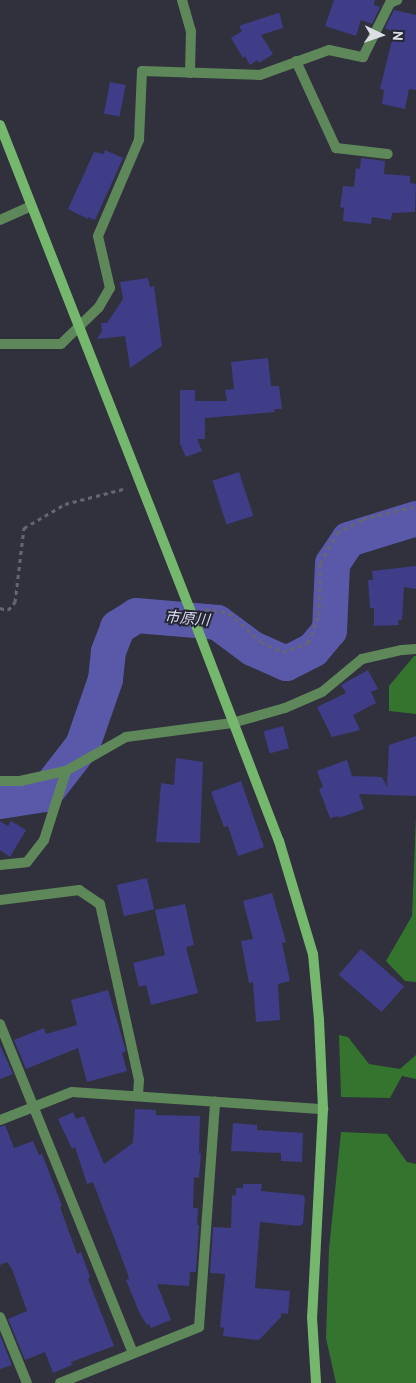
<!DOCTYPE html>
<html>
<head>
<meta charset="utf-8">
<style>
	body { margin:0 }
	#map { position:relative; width:416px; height:1383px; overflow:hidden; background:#30313d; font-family:Overpass,"Noto Sans JP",sans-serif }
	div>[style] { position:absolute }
	.forest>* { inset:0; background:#34742e }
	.river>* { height:35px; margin:-17.5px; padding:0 17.5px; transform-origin:17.5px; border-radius:17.5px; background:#5a59a9 }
	.building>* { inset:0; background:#3f3c88; transform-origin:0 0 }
	.path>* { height:3px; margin-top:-1.5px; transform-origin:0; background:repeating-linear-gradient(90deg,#656671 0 4px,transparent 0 8px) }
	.street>* { height:10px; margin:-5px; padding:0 5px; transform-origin:5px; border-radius:5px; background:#5f885a }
	.secondary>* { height:10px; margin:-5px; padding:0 5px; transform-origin:5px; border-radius:5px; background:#75b86d }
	span { translate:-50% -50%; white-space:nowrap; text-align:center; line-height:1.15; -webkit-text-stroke:4px #262733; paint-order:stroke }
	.water-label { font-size:15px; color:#d6d8ef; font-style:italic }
	.north { position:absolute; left:356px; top:10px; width:50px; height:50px; -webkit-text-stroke:4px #262733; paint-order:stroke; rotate:93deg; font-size:14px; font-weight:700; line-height:20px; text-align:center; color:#dddde5 }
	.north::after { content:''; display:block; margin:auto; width:18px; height:22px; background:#dddde5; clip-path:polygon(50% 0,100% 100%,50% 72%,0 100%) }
</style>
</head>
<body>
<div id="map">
	<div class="forest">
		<i style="clip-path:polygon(414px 656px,416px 656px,416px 714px,389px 711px,389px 686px)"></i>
		<i style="clip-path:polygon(416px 816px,416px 982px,405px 981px,386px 961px,412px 916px)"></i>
		<i style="clip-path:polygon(339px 1035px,348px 1037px,369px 1064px,400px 1069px,416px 1055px,416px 1079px,402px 1076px,390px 1098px,341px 1097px)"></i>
		<i style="clip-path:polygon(341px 1132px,387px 1134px,407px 1162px,416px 1164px,416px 1383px,336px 1383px,326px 1338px,329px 1249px)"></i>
	</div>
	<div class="river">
		<i style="left:0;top:801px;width:45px;rotate:-9deg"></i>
		<i style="left:44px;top:794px;width:62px;rotate:-52.2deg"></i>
		<i style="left:82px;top:745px;width:70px;rotate:-70.8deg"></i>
		<i style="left:105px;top:679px;width:28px;rotate:-84deg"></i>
		<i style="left:108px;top:651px;width:26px;rotate:-69deg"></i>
		<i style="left:117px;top:627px;width:22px;rotate:-32deg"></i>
		<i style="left:136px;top:615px;width:81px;rotate:4.9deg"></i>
		<i style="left:217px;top:622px;width:44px;rotate:36.6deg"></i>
		<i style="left:252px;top:648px;width:37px;rotate:24deg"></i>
		<i style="left:286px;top:663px;width:30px;rotate:-27deg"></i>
		<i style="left:313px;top:649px;width:25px;rotate:-50deg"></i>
		<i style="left:329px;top:630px;width:67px;rotate:-87.4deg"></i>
		<i style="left:332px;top:563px;width:29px;rotate:-56deg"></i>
		<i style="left:348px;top:539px;width:71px;rotate:-17.2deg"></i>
	</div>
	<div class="building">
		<i style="clip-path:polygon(334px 0,375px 0,374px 5px,380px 7px,372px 24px,361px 20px,356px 36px,325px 26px)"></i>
		<i style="clip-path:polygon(394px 10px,416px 15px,416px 90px,409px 89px,405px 109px,382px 104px,384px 90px,380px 89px,394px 32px,385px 28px)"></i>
		<i style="clip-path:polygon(278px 13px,280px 14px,283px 28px,261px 35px,273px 54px,259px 63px,257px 60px,250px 65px,245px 56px,243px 58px,231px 38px,242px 31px,239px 26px)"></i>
		<i style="left:110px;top:82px;width:16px;height:32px;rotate:11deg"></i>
		<i style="clip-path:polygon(105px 150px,123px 158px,95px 220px,88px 217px,88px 219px,68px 209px,94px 152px,104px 154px)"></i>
		<i style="clip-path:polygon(361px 158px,385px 161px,384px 174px,410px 176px,410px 183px,416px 184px,415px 212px,392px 213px,391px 220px,372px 217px,371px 224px,343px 221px,344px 208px,340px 207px,343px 186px,354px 187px,356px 168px,360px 169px)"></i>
		<i style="clip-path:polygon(148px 278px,150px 287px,154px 286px,162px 346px,130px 368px,125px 336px,97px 339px,102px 331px,101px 323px,107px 323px,123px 299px,120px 282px)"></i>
		<i style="clip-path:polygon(268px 358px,271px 386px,279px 386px,282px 409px,274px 409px,275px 412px,205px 418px,205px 439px,197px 439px,202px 451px,186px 457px,180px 444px,180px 390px,195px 390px,195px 401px,227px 401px,225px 390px,234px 389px,231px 362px)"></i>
		<i style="left:239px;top:472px;width:46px;height:28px;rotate:72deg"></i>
		<i style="clip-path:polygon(416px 566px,416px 589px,404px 587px,402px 620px,398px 620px,399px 625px,374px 626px,374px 608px,370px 608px,368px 580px,373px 580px,372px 571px)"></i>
		<i style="clip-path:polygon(368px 670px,378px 689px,371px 692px,376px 703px,353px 715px,360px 730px,332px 737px,317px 707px,346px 693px,341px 685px)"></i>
		<i style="left:283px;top:726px;width:23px;height:20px;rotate:75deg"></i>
		<i style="clip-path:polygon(416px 736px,416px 796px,359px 794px,364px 809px,339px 818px,339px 816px,330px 818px,319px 789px,323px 787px,317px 771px,347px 760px,352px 776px,382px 777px,387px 787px,389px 745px)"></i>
		<i style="clip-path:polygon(176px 758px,203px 762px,200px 843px,156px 842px,161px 783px,174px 785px)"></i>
		<i style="clip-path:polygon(241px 781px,264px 847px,238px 856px,228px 826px,224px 827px,211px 792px)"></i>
		<i style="clip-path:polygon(0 821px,8px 826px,11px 821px,26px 830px,10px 857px,0 850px)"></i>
		<i style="left:147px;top:878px;width:32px;height:31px;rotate:77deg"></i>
		<i style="clip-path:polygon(272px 893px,286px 942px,282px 943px,290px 981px,278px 984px,280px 1020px,256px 1022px,253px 982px,249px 983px,241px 941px,253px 939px,243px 901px)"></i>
		<i style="clip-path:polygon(185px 904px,194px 945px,186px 947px,198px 993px,151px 1005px,146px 985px,139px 987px,133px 963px,165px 955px,155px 910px)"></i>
		<i style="left:361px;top:949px;width:57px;height:34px;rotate:41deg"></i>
		<i style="clip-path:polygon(108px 990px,126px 1051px,122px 1053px,127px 1071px,87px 1082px,78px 1048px,26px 1069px,14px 1040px,44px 1028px,46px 1034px,77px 1025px,71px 1000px)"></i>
		<i style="clip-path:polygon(0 1045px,13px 1074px,0 1079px)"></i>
		<i style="clip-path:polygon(135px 1109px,156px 1110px,156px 1115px,200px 1116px,199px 1153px,201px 1153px,199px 1178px,194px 1177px,193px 1208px,198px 1208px,197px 1225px,199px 1225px,196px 1272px,190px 1272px,189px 1286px,157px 1284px,171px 1320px,151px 1328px,149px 1324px,147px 1325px,140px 1314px,126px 1280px,129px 1279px,127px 1272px,93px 1182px,87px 1184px,75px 1147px,72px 1149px,58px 1119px,73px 1112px,76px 1119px,84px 1116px,104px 1164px,133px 1143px)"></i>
		<i style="clip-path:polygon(233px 1123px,257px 1125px,257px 1130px,303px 1133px,302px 1162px,281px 1161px,281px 1153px,231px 1151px)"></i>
		<i style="clip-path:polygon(5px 1125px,14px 1148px,33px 1141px,39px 1155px,42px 1154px,62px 1206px,60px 1207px,77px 1254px,81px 1252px,90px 1277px,88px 1279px,114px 1346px,71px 1362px,72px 1365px,53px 1373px,45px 1352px,25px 1360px,8px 1319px,27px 1311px,12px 1269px,7px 1262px,0 1265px,0 1127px)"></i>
		<i style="clip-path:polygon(243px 1184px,262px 1184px,261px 1191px,303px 1195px,305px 1198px,303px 1224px,299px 1226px,260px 1222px,255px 1288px,290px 1291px,288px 1314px,281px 1313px,281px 1317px,259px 1340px,223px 1336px,224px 1328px,220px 1327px,225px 1274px,210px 1273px,213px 1227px,231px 1228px,232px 1195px,236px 1196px,236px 1188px,243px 1188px)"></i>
		<i style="clip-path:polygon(0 1335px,12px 1365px,0 1369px)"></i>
	</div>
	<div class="path">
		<i style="left:0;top:608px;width:8px;rotate:14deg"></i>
		<i style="left:8px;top:610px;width:11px;rotate:-49deg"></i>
		<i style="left:15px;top:602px;width:75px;rotate:-83.1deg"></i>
		<i style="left:24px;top:528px;width:48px;rotate:-30.3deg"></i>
		<i style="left:65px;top:504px;width:64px;rotate:-14.5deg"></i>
		<i style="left:205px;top:609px;width:24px;rotate:9deg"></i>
		<i style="left:229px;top:613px;width:43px;rotate:42.2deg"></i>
		<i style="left:261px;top:642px;width:24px;rotate:24deg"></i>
		<i style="left:283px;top:652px;width:27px;rotate:-20deg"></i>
		<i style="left:308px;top:643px;width:30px;rotate:-69deg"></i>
		<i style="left:319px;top:615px;width:52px;rotate:-88.9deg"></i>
		<i style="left:320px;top:563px;width:34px;rotate:-60deg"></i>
		<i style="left:337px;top:533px;width:30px;rotate:-28deg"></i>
		<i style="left:363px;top:519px;width:55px;rotate:-13.8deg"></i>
	</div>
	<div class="street">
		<i style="left:182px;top:0;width:32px;rotate:74deg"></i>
		<i style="left:191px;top:31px;width:42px;rotate:91.4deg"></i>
		<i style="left:296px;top:61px;width:96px;rotate:65.3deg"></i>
		<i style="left:336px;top:148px;width:52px;rotate:6.6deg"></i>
		<i style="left:0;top:220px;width:34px;rotate:-24deg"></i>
		<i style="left:0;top:344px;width:61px"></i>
		<i style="left:61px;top:344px;width:53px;rotate:-44.2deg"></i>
		<i style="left:99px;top:307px;width:22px;rotate:-60deg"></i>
		<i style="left:110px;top:288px;width:53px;rotate:-103deg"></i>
		<i style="left:98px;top:236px;width:104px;rotate:-66.9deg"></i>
		<i style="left:139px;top:140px;width:69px;rotate:-87.5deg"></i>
		<i style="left:142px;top:71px;width:118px;rotate:1.9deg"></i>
		<i style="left:260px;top:75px;width:73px;rotate:-19.9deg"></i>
		<i style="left:329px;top:50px;width:35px;rotate:12deg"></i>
		<i style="left:363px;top:57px;width:60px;rotate:-63.4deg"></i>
		<i style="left:390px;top:3px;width:8px;rotate:-23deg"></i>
		<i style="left:0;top:781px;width:20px"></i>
		<i style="left:20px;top:781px;width:47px;rotate:-12.3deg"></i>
		<i style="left:66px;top:771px;width:69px;rotate:-29.5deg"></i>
		<i style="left:126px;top:737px;width:107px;rotate:-7.5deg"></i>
		<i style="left:232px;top:723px;width:55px;rotate:-15.8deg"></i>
		<i style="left:285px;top:708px;width:40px;rotate:-23.4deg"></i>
		<i style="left:322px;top:692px;width:52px;rotate:-39.5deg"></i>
		<i style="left:362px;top:659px;width:41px;rotate:-12.7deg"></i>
		<i style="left:402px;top:650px;width:14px;rotate:-4deg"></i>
		<i style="left:0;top:865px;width:27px;rotate:-6deg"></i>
		<i style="left:27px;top:862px;width:28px;rotate:-52deg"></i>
		<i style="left:44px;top:840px;width:72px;rotate:-72.3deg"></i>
		<i style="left:0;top:900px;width:80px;rotate:-7.2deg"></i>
		<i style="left:79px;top:890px;width:25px;rotate:34deg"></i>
		<i style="left:100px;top:904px;width:180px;rotate:77.5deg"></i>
		<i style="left:139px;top:1080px;width:16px;rotate:94deg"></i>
		<i style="left:0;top:1024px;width:355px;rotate:68deg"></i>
		<i style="left:0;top:1120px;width:77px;rotate:-21.3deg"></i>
		<i style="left:72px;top:1092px;width:252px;rotate:3.9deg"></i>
		<i style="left:0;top:1317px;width:71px;rotate:67.8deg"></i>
		<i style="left:60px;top:1383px;width:150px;rotate:-21.9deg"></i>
		<i style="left:199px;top:1327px;width:226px;rotate:-85.9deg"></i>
	</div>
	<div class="secondary">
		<i style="left:0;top:125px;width:518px;rotate:68.59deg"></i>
		<i style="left:189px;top:607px;width:251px;rotate:69deg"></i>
		<i style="left:279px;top:841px;width:118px;rotate:73.3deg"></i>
		<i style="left:313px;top:954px;width:66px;rotate:84.8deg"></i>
		<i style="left:319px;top:1020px;width:89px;rotate:87.4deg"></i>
		<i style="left:323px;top:1109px;width:208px;rotate:93deg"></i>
		<i style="left:312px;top:1317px;width:66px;rotate:86.5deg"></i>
	</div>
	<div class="water-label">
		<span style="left:187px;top:620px;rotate:5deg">市原川</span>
	</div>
	<div class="north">N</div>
</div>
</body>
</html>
